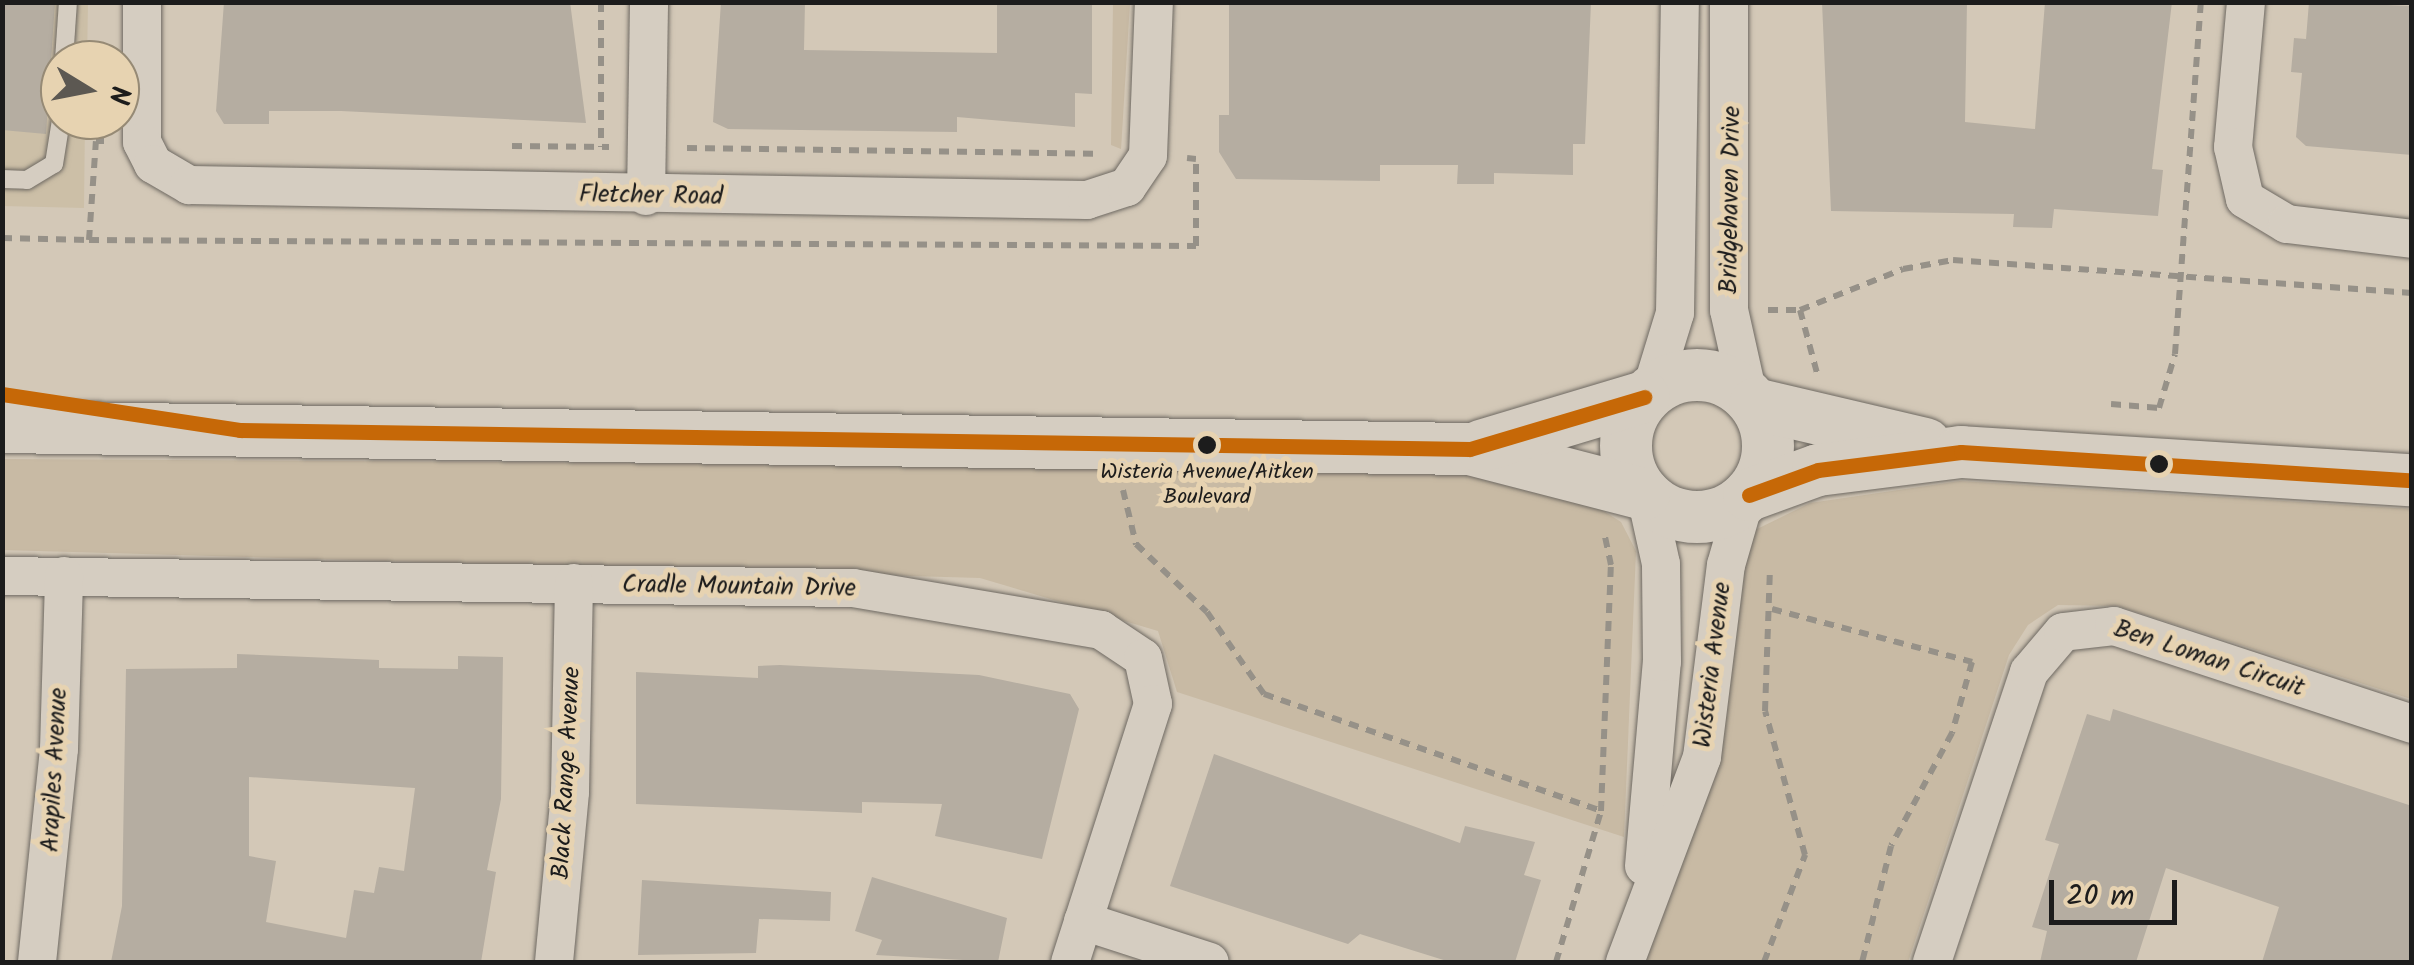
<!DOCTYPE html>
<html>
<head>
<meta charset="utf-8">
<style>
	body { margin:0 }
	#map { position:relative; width:2414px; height:965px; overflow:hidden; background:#d3c8b7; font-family:Kalam,sans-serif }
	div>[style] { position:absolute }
	.built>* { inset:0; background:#ccbfa7 }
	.green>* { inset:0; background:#c8baa4 }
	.building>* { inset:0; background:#b5ada1 }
	.path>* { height:6px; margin-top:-3px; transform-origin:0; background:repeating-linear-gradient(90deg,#969188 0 10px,transparent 0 18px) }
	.roads { filter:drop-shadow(0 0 2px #6e6962) drop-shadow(0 0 2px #6e6962) }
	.lane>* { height:18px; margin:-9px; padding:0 9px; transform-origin:9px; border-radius:9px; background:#d5cdc1 }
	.street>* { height:38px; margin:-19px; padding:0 19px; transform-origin:19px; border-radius:19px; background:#d5cdc1 }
	.secondary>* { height:52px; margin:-26px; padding:0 26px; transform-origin:26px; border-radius:26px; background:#d5cdc1 }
	.secondary>.ring { margin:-26px; padding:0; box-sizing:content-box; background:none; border:52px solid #d5cdc1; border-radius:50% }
	.bus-1>* { height:15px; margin:-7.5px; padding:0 7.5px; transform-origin:7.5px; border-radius:7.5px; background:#c66807 }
	.dots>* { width:28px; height:28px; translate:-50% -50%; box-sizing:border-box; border:5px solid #e7d3b1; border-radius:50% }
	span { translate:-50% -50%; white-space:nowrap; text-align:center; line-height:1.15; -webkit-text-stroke:10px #e7d3b1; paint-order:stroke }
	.bus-label { font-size:22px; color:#1c1c1c }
	.street-label { font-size:25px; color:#1c1c1c }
	.frame { position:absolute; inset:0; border:5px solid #1c1c1c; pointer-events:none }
	.north { position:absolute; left:40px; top:40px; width:100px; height:100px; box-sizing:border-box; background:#e7d3b1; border:2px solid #968a75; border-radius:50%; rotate:100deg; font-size:28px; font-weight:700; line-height:40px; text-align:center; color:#1c1c1c }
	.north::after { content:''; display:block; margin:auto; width:35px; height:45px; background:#5c5852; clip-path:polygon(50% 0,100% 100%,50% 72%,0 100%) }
	.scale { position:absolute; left:2049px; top:880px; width:128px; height:45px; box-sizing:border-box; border:5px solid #1c1c1c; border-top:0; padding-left:12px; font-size:30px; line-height:35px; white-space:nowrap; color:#1c1c1c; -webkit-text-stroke:8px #e7d3b1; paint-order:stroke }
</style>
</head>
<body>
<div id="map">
	<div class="built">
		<i style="clip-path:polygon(3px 3px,88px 3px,87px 60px,60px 60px,60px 120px,85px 120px,84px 208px,3px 206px)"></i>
	</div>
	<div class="green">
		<i style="clip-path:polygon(1113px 3px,1130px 3px,1121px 149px,1111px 145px)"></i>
		<i style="clip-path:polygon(3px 459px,1466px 468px,1580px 496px,1621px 522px,1636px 551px,1624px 837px,1177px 692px,1158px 631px,980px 578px,3px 550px)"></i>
		<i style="clip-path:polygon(1960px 481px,2411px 509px,2411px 699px,2117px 606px,2058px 605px,2028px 625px,2009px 655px,1908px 962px,1643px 962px,1751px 532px,1810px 503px)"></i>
	</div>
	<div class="building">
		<i style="clip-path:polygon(2px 2px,55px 2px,46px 134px,2px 130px)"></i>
		<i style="clip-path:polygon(224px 2px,570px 2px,586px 123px,341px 111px,269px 111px,269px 124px,224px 124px,216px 111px)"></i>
		<i style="clip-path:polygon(721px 2px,805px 2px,804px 50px,997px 53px,997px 2px,1092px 2px,1092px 94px,1075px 93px,1075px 127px,957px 117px,957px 132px,728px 129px,713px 122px)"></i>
		<i style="clip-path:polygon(1229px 2px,1591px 2px,1585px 144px,1573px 144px,1573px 175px,1494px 173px,1494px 184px,1457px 184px,1458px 165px,1380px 165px,1380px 181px,1236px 179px,1219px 152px,1219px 115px,1229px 115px)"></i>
		<i style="clip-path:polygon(1822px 2px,1967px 2px,1965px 122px,2035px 129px,2045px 2px,2172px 2px,2152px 169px,2163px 170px,2158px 216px,2054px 209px,2052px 228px,2013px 227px,2014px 214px,1831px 211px)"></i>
		<i style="clip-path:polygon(2309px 2px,2412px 6px,2412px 155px,2306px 146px,2296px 137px,2302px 73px,2291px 72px,2294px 38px,2306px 39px)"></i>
		<i style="clip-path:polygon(evenodd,237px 654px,379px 660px,379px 668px,458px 669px,458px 656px,503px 657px,501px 799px,487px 870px,496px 872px,481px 962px,111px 962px,122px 906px,126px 669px,237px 668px,237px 654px,249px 777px,415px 788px,404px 871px,379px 867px,374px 893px,354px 890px,346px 938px,266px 922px,276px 861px,249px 856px,249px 777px)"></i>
		<i style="clip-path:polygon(780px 665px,979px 675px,1070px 694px,1079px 709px,1042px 859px,935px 836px,942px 804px,862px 802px,862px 813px,636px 804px,636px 672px,758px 678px,758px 666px)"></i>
		<i style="clip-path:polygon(2113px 709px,2412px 806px,2412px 962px,2262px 962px,2279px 907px,2166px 868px,2136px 962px,2040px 962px,2047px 931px,2032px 927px,2059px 844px,2045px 840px,2087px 714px,2110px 721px)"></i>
		<i style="clip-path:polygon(1214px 754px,1460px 843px,1465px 826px,1535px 842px,1524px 875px,1541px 880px,1515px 962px,1450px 962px,1360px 934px,1348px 944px,1170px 886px)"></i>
		<i style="clip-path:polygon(872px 877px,1007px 918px,998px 962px,876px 955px,882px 940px,855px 931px)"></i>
		<i style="clip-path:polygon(642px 880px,831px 892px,830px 921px,759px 919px,756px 953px,638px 955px)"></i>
	</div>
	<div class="path">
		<i style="left:601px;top:2px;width:145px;rotate:90deg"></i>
		<i style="left:512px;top:146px;width:97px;rotate:0.6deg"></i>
		<i style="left:687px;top:148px;width:407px;rotate:0.8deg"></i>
		<i style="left:2px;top:238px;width:87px;rotate:1.3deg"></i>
		<i style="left:89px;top:240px;width:99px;rotate:-86deg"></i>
		<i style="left:96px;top:141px;width:8px"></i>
		<i style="left:89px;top:240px;width:1107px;rotate:0.31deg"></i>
		<i style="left:1196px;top:246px;width:87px;rotate:-90deg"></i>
		<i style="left:1196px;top:159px;width:9px;rotate:-174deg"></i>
		<i style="left:1768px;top:310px;width:32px"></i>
		<i style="left:1800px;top:310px;width:111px;rotate:-21.7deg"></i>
		<i style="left:1903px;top:269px;width:51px;rotate:-10.2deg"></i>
		<i style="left:1953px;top:260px;width:460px;rotate:4.1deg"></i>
		<i style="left:1800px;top:310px;width:65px;rotate:74.9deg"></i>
		<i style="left:2111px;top:404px;width:48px;rotate:4.8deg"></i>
		<i style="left:2159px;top:408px;width:56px;rotate:-73.5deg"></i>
		<i style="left:2175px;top:354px;width:353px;rotate:-85.8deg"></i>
		<i style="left:1123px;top:490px;width:56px;rotate:76.5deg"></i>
		<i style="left:1136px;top:544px;width:98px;rotate:43.8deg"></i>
		<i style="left:1207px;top:612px;width:100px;rotate:55.2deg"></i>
		<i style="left:1264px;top:694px;width:357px;rotate:19.1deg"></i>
		<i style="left:1772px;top:609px;width:207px;rotate:14.8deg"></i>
		<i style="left:1972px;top:662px;width:74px;rotate:105.7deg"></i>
		<i style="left:1952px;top:733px;width:128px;rotate:118.4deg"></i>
		<i style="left:1891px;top:846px;width:120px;rotate:104deg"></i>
		<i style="left:1556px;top:962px;width:158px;rotate:-73.4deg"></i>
		<i style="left:1601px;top:811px;width:246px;rotate:-87.7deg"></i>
		<i style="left:1611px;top:565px;width:34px;rotate:-102deg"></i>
		<i style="left:1764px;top:962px;width:115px;rotate:-69deg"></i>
		<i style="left:1805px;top:855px;width:149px;rotate:-105.5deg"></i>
		<i style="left:1765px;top:711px;width:144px;rotate:-88deg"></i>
	</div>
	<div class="roads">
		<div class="lane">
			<i style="left:64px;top:60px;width:58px;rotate:-86.1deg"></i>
			<i style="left:2px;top:179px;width:25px;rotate:2deg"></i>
			<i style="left:27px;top:180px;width:31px;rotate:-31deg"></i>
			<i style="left:54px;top:164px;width:45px;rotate:-81deg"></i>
		</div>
		<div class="street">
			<i style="left:142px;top:2px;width:140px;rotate:90deg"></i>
			<i style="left:142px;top:142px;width:25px;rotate:63deg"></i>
			<i style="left:153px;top:164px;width:42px;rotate:30.3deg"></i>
			<i style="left:189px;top:185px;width:898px;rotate:0.96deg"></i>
			<i style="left:1087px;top:200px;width:42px;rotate:-18deg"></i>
			<i style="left:1127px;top:187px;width:37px;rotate:-56deg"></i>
			<i style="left:1148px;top:156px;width:154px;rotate:-87.8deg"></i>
			<i style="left:1729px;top:2px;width:308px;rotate:90deg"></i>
			<i style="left:1729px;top:310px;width:87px;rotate:77.4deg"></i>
			<i style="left:2246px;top:2px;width:146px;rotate:95.1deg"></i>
			<i style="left:2233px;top:147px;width:53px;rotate:77deg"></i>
			<i style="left:2245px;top:199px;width:49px;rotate:30.8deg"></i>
			<i style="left:2287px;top:224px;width:126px;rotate:6.8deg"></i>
			<i style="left:646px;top:196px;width:194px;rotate:-89.1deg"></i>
			<i style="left:1651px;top:391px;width:82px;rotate:-72.9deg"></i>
			<i style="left:1675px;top:313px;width:311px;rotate:-89.1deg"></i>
			<i style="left:2px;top:576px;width:851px;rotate:0.81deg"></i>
			<i style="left:853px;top:588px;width:252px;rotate:9.6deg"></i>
			<i style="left:1101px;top:630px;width:50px;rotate:33.7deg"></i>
			<i style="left:1143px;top:658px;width:47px;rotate:77.7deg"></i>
			<i style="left:1153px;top:704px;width:271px;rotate:107.8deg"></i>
			<i style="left:1644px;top:866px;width:205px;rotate:-85deg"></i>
			<i style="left:1662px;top:662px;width:98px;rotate:-90.6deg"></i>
			<i style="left:1661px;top:564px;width:70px;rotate:-102.4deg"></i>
			<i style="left:1083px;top:921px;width:133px;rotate:17.9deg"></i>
			<i style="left:37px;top:962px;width:214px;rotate:-84.1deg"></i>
			<i style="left:59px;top:749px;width:173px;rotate:-88.3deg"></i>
			<i style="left:554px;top:962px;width:171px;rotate:-84.6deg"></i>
			<i style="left:570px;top:792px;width:209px;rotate:-88.9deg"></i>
			<i style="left:1625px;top:962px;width:219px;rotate:-69.4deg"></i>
			<i style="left:1702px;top:757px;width:193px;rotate:-82.9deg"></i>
			<i style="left:1726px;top:565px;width:69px;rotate:-73.9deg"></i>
			<i style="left:1932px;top:962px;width:306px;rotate:-71.5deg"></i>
			<i style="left:2029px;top:672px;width:52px;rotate:-49.6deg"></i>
			<i style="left:2063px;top:632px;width:51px;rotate:-6.7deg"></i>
			<i style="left:2114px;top:626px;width:314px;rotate:18.2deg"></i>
		</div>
		<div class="secondary">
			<i class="ring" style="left:1626px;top:375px;width:90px;height:90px"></i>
			<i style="left:1755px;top:404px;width:175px;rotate:13.2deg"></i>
			<i style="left:2px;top:427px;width:1468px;rotate:0.86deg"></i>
			<i style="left:1470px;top:449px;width:180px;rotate:14.5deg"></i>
			<i style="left:1481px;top:446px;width:170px;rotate:-16.7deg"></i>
			<i style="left:1749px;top:495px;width:73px;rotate:-19.9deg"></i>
			<i style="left:1818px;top:470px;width:144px;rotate:-7.2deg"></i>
			<i style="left:1961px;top:452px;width:452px;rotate:3.6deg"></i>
		</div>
	</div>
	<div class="bus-1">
		<i style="left:2px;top:394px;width:241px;rotate:8.6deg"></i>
		<i style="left:240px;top:430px;width:1230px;rotate:0.88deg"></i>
		<i style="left:1470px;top:449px;width:182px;rotate:-16.6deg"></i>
		<i style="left:1749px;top:495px;width:73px;rotate:-19.9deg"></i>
		<i style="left:1818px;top:470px;width:144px;rotate:-7.2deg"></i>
		<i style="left:1961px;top:452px;width:452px;rotate:3.6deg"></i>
	</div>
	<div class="dots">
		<i style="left:1207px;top:445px;background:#1c1c1c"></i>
		<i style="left:2159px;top:464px;background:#1c1c1c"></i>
	</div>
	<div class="bus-label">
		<span style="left:1207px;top:485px">Wisteria Avenue/Aitken<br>Boulevard</span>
	</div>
	<div class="street-label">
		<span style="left:651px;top:196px;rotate:1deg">Fletcher Road</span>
		<span style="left:1731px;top:200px;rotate:-89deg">Bridgehaven Drive</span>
		<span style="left:739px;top:587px;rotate:1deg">Cradle Mountain Drive</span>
		<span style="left:2209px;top:659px;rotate:18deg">Ben Loman Circuit</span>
		<span style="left:1713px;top:665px;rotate:-83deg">Wisteria Avenue</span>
		<span style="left:55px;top:770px;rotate:-87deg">Arapiles Avenue</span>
		<span style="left:567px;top:773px;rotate:-87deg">Black Range Avenue</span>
	</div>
	<div class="frame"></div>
	<div class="north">N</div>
	<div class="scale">20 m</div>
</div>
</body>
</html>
